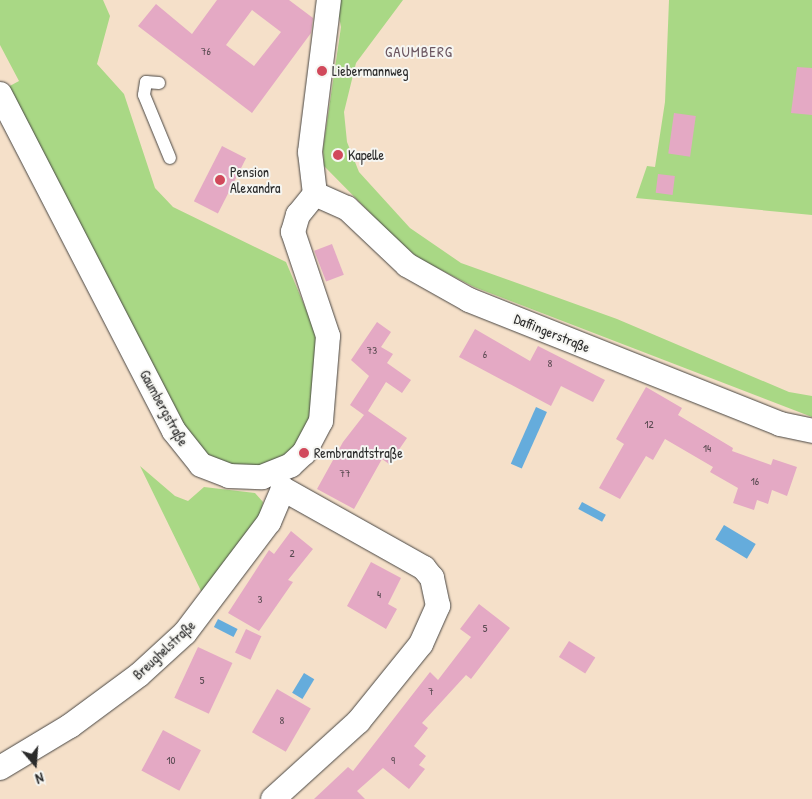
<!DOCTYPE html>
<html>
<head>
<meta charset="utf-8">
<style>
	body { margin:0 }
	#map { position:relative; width:812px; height:799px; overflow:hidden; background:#f5e0c9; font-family:"Patrick Hand",sans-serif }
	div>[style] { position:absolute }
	.green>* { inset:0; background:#a9d885 }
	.water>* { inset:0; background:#65acdc; transform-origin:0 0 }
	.building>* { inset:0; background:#e4a9c4; transform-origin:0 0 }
	.roads { filter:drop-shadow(0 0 1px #494643) drop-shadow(0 0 1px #494643) }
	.service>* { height:12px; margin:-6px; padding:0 6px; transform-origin:6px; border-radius:6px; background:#fff }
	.minor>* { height:24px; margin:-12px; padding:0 12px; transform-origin:12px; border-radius:12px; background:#fff }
	.dots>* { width:14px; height:14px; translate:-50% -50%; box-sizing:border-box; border:2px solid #f6f6f2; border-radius:50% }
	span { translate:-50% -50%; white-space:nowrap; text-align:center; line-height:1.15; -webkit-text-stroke:4px #f6f6f2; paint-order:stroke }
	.number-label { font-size:11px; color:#594a51 }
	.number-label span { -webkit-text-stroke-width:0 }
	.poi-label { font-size:14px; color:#2b2b2b }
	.left { translate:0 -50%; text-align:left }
	.street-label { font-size:14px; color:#2b2b2b }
	.neighbourhood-label { font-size:15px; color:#6c5761; letter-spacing:1px }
	.north { position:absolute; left:10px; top:739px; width:50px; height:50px; -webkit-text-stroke:4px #f6f6f2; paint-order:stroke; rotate:162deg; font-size:14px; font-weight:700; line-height:20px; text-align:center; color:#2b2b2b }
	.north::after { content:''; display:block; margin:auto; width:18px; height:22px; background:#2b2b2b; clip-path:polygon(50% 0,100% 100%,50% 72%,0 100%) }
</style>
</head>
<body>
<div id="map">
	<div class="green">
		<i style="clip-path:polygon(0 0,103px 0,110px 16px,97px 64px,124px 94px,155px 188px,173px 207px,286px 262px,319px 340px,313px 413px,302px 439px,283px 460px,261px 468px,232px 468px,200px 451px,179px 423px,6px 88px,19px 81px,0 45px)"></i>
		<i style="clip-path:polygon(336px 0,403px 0,356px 63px,344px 112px,347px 142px,359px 172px,410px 228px,461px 263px,617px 319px,789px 392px,812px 396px,812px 417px,474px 287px,418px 258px,395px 238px,324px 166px,323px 149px,341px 27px)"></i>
		<i style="clip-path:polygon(669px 0,812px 0,812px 215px,636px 198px,647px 166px,655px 167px,665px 102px)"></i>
		<i style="clip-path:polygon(140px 466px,175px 496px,188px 501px,204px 487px,255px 493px,263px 502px,261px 514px,203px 595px)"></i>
	</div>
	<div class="water">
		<i style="left:536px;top:407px;width:12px;height:62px;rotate:24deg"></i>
		<i style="left:582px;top:502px;width:27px;height:8px;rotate:28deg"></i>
		<i style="left:724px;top:525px;width:37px;height:17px;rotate:31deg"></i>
		<i style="left:218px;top:619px;width:22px;height:9px;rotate:27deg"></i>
		<i style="left:304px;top:673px;width:12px;height:23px;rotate:31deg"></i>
	</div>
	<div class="building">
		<i style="clip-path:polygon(evenodd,217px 0,289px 0,313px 18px,311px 33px,252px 113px,138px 26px,156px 4px,192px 34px,217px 0,252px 10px,281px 32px,254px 66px,226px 45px,252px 10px)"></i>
		<i style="clip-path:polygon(797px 67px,812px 68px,812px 115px,791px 113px)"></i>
		<i style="left:674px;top:113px;width:22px;height:41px;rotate:8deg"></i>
		<i style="left:222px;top:146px;width:27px;height:62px;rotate:27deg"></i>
		<i style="left:658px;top:174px;width:17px;height:19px;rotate:7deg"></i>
		<i style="left:332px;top:244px;width:33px;height:19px;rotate:69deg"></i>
		<i style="clip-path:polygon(377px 322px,391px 332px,381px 347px,393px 354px,387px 363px,411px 380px,402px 393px,386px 382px,368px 411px,407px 438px,389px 464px,382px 459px,354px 509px,317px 489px,343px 442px,364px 415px,350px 405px,369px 376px,351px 360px)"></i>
		<i style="clip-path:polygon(475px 329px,530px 361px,538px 346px,605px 380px,593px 402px,561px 386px,551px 406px,459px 357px)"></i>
		<i style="clip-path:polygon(646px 387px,682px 408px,678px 415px,733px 448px,732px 451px,771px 465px,773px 459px,797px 467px,787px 496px,772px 490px,768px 504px,757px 500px,754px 510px,733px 503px,738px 488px,710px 472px,713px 467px,665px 439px,653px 460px,646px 456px,620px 499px,599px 488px,624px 444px,616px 439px)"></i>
		<i style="clip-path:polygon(291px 531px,313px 549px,288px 580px,293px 582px,259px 631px,228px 613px,269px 550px,274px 554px)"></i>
		<i style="clip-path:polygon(371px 562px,401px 578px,388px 604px,397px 609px,386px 629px,347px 606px)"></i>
		<i style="clip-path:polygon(479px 604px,510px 628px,471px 679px,466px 675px,422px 723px,428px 728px,414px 746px,426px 756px,419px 765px,425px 769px,409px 789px,383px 768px,357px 791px,365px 799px,314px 799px,348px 767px,353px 771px,430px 672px,438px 680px,471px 637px,460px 629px)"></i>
		<i style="left:246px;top:629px;width:17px;height:26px;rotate:25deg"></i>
		<i style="left:569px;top:641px;width:31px;height:19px;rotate:32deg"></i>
		<i style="left:198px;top:647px;width:38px;height:56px;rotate:25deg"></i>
		<i style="left:277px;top:689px;width:39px;height:50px;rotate:30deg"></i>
		<i style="left:163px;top:730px;width:43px;height:46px;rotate:28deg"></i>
	</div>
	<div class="roads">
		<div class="service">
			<i style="left:159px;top:83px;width:13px;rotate:-176deg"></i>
			<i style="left:146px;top:82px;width:13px;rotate:99deg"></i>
			<i style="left:144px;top:95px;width:68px;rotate:67.6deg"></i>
		</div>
		<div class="minor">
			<i style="left:0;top:94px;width:379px;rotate:62.7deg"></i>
			<i style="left:174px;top:431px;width:43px;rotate:51.5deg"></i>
			<i style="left:201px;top:465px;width:30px;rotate:21deg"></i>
			<i style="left:229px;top:476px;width:33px;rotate:2deg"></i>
			<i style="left:262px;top:477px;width:31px;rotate:-22deg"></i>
			<i style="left:291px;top:465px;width:18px;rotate:-43deg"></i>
			<i style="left:304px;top:453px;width:36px;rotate:-62deg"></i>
			<i style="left:321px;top:421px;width:85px;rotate:-85.3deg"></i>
			<i style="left:328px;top:336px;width:110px;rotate:-108.6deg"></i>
			<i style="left:293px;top:232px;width:18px;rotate:-74deg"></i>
			<i style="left:298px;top:215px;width:27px;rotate:-51deg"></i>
			<i style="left:315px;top:194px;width:35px;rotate:24deg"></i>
			<i style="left:347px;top:208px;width:83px;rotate:43.5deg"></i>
			<i style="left:407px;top:265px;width:71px;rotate:29.4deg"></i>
			<i style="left:469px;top:300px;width:335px;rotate:21.7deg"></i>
			<i style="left:780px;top:424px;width:33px;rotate:12deg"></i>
			<i style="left:315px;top:194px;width:42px;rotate:-96.8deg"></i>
			<i style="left:310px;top:152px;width:153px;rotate:-82.9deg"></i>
			<i style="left:0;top:768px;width:82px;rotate:-31deg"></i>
			<i style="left:70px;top:726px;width:86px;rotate:-36.5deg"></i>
			<i style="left:139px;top:675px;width:62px;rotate:-42.4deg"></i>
			<i style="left:185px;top:633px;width:139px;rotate:-52.9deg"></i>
			<i style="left:269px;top:522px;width:36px;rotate:-67deg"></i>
			<i style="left:273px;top:799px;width:115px;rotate:-42.2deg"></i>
			<i style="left:358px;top:722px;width:100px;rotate:-51.1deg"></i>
			<i style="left:421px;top:644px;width:42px;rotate:-65.9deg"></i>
			<i style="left:438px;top:606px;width:29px;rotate:-102deg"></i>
			<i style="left:432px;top:578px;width:13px;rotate:-129deg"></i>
			<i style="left:424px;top:568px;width:162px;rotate:-150.7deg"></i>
		</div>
	</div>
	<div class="dots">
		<i style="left:322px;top:71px;background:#d1495b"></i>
		<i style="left:338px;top:155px;background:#d1495b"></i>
		<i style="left:220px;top:180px;background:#d1495b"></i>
		<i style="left:304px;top:453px;background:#d1495b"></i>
	</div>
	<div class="number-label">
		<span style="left:206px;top:51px">76</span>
		<span style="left:372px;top:350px">73</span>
		<span style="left:485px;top:354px">6</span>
		<span style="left:550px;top:363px">8</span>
		<span style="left:649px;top:424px">12</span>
		<span style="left:707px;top:448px">14</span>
		<span style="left:345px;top:473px">77</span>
		<span style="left:755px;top:481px">16</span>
		<span style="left:292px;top:553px">2</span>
		<span style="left:379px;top:594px">4</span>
		<span style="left:260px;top:599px">3</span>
		<span style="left:485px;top:628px">5</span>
		<span style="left:202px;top:680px">5</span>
		<span style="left:431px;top:691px">7</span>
		<span style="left:282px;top:720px">8</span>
		<span style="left:171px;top:760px">10</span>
		<span style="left:393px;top:760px">9</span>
	</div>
	<div class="poi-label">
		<span class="left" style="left:332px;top:71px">Liebermannweg</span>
		<span class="left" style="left:348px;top:155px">Kapelle</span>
		<span class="left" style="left:230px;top:180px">Pension<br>Alexandra</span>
		<span class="left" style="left:314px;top:453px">Rembrandtstraße</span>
	</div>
	<div class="street-label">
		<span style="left:552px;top:333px;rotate:22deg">Daffingerstraße</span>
		<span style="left:164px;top:408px;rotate:61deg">Gaumbergstraße</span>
		<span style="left:164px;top:650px;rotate:-43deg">Breughelstraße</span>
	</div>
	<div class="neighbourhood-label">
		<span style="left:419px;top:52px">GAUMBERG</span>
	</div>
	<div class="north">N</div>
</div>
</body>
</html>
